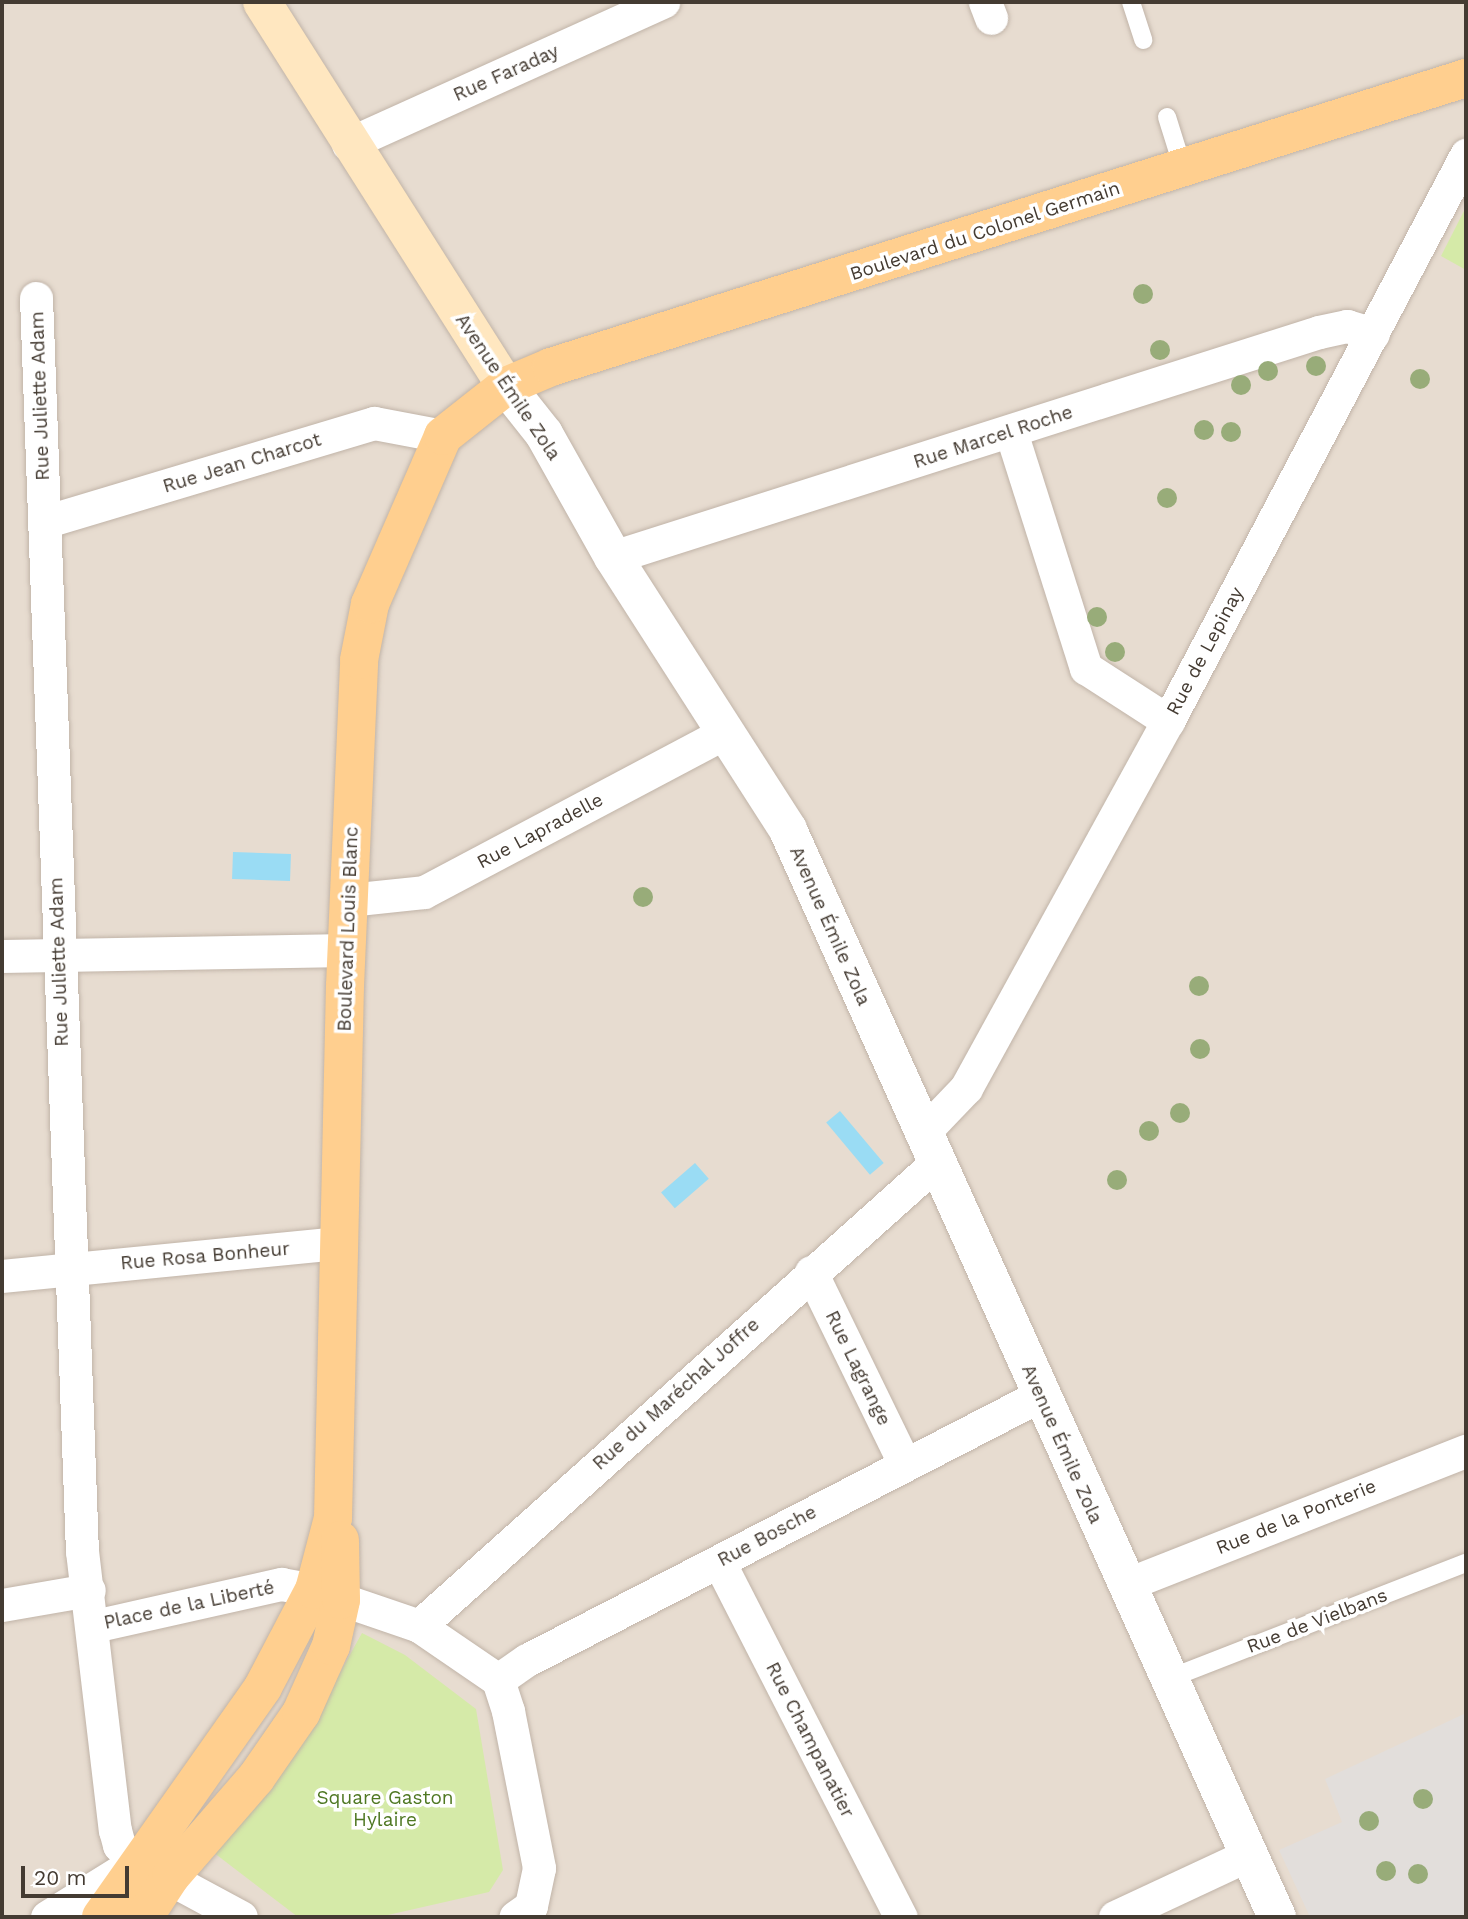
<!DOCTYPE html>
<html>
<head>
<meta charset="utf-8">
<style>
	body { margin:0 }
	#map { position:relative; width:1468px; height:1919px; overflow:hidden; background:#f2ebe2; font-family:"Work Sans",sans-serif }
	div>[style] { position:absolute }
	.residential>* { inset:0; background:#e7dcd0; transform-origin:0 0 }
	.green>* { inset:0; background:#d5eaa8 }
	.parking>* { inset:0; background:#e2dedb }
	.water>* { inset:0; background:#9adcf4; transform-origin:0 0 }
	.roads { filter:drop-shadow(0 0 2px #c1b4a8) drop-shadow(0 0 2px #c1b4a8) }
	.service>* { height:18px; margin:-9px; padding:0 9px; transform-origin:9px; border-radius:9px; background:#fff }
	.minor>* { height:33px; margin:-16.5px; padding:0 16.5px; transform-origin:16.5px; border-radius:16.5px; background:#fff }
	.tertiary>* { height:38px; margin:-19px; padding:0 19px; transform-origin:19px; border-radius:19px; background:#fff }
	.secondary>* { height:38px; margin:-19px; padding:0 19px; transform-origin:19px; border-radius:19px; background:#ffe7c0 }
	.primary>* { height:38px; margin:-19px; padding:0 19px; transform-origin:19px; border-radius:19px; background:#ffcf8f }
	.trees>* { width:20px; height:20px; margin:-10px; border-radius:50%; background:#98ac79 }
	span { translate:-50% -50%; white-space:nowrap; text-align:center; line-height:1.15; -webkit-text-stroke:7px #fff; paint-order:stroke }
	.street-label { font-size:19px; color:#443b32 }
	.park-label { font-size:19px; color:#4f7823 }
	.frame { position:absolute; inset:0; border:4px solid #443b32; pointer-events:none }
	.scale { position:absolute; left:21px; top:1866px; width:108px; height:32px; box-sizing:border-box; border:4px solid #443b32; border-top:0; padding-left:9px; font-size:21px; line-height:24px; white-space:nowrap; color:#443b32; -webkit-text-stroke:5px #fff; paint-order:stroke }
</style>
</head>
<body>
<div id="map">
	<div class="residential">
		<i style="left:2px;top:2px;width:1464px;height:1915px"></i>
	</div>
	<div class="green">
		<i style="clip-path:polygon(1466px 207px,1466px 270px,1441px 256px)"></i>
		<i style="clip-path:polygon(362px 1633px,405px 1655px,476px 1709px,503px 1870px,489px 1892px,379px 1917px,298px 1917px,209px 1849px,298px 1748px)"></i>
	</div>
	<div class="parking">
		<i style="clip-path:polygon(1466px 1713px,1466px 1917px,1310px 1917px,1279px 1850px,1342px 1822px,1325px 1779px)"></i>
	</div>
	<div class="water">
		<i style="left:233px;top:852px;width:58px;height:27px;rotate:2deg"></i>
		<i style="left:840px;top:1111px;width:68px;height:18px;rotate:50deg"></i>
		<i style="left:695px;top:1163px;width:21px;height:45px;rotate:49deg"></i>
	</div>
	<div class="roads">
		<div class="service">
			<i style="left:1131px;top:2px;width:40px;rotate:72deg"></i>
			<i style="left:1167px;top:117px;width:53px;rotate:72.6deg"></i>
			<i style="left:1168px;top:1679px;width:320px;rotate:-21.3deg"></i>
		</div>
		<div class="minor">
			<i style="left:985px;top:2px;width:17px;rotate:69deg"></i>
			<i style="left:348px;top:144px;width:346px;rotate:-24.3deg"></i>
			<i style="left:36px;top:298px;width:1254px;rotate:87.9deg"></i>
			<i style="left:82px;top:1551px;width:281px;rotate:83.3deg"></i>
			<i style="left:115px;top:1830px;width:16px;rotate:75deg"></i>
			<i style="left:119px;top:1845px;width:24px;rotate:42deg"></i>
			<i style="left:137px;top:1861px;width:118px;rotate:28.3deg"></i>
			<i style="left:1011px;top:432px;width:248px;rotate:72.4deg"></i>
			<i style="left:1086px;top:668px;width:98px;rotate:32.9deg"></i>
			<i style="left:44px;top:522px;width:345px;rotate:-16.7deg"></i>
			<i style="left:374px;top:423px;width:70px;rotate:10.7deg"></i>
			<i style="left:613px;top:557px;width:741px;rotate:-17.68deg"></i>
			<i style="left:1319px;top:332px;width:29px;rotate:-12deg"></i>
			<i style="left:1347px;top:326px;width:27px;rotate:17deg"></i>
			<i style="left:348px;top:900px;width:76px;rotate:-6deg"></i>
			<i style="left:424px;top:892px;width:340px;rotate:-27.9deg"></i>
			<i style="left:2px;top:956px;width:344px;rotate:-1deg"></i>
			<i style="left:922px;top:1134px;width:64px;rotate:-46.3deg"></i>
			<i style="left:966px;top:1088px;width:419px;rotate:-61.2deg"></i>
			<i style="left:1168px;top:721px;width:640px;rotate:-62.23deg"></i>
			<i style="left:811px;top:1272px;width:212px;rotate:64deg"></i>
			<i style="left:2px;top:1276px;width:338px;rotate:-5.6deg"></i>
			<i style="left:719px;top:1562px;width:399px;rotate:62.9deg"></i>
			<i style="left:1125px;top:1585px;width:366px;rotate:-21.5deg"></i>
			<i style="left:2px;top:1605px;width:88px;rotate:-9.8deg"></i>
			<i style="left:94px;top:1626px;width:192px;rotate:-12.7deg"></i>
			<i style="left:281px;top:1584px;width:34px;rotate:10deg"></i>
			<i style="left:314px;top:1590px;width:111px;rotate:18.9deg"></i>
			<i style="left:419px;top:1626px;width:96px;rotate:34.4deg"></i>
			<i style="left:498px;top:1680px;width:33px;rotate:72deg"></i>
			<i style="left:508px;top:1711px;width:160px;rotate:78.8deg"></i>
			<i style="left:539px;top:1868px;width:39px;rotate:102deg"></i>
			<i style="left:531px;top:1906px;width:19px;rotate:145deg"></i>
			<i style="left:419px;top:1626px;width:693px;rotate:-41.84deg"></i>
			<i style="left:498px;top:1680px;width:35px;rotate:-35deg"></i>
			<i style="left:527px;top:1660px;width:576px;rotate:-27.28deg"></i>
			<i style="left:47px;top:1917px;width:106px;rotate:-31.9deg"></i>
			<i style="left:1115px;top:1917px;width:147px;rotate:-25deg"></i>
		</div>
		<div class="tertiary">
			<i style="left:506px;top:386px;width:61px;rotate:51.6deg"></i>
			<i style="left:544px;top:434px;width:141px;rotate:60.7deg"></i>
			<i style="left:613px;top:557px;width:324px;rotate:57.3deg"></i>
			<i style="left:788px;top:830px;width:1192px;rotate:65.78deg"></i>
		</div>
		<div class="secondary">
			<i style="left:262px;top:2px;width:455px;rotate:57.6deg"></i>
		</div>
		<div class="primary">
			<i style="left:101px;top:1917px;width:281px;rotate:-54.8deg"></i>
			<i style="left:263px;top:1687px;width:110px;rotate:-62.3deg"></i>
			<i style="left:314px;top:1590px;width:74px;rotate:-75.2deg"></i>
			<i style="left:333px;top:1518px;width:532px;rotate:-88.71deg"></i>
			<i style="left:345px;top:986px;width:326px;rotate:-87.5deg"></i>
			<i style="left:359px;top:660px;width:57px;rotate:-78.9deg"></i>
			<i style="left:370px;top:604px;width:183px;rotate:-66.5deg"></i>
			<i style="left:443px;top:436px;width:80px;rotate:-38.4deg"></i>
			<i style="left:506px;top:386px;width:49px;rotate:-22.9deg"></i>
			<i style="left:551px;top:367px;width:960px;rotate:-17.53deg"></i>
			<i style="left:144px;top:1917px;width:49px;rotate:-56.6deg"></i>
			<i style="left:171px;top:1876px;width:130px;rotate:-49.1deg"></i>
			<i style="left:256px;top:1778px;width:79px;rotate:-55.3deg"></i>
			<i style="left:301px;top:1713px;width:73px;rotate:-65.9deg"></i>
			<i style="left:331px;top:1646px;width:47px;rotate:-77.7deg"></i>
			<i style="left:341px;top:1600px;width:60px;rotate:-91deg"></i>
		</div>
	</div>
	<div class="trees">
		<i style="left:1143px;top:294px"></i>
		<i style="left:1160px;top:350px"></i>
		<i style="left:1316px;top:366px"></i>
		<i style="left:1268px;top:371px"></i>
		<i style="left:1420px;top:379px"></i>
		<i style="left:1241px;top:385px"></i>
		<i style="left:1204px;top:430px"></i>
		<i style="left:1231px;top:432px"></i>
		<i style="left:1167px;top:498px"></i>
		<i style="left:1097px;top:617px"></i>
		<i style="left:1115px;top:652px"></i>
		<i style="left:643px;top:897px"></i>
		<i style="left:1199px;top:986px"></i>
		<i style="left:1200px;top:1049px"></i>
		<i style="left:1180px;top:1113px"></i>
		<i style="left:1149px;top:1131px"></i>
		<i style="left:1117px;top:1180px"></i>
		<i style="left:1423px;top:1799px"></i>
		<i style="left:1369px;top:1821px"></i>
		<i style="left:1386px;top:1871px"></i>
		<i style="left:1418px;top:1874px"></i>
	</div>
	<div class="street-label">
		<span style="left:506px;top:73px;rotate:-24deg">Rue Faraday</span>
		<span style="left:985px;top:231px;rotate:-18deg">Boulevard du Colonel Germain</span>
		<span style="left:508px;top:387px;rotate:56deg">Avenue Émile Zola</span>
		<span style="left:40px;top:396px;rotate:-92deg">Rue Juliette Adam</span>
		<span style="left:993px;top:437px;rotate:-18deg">Rue Marcel Roche</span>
		<span style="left:242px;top:463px;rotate:-17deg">Rue Jean Charcot</span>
		<span style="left:1205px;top:651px;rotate:-62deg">Rue de Lepinay</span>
		<span style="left:540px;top:831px;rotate:-28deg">Rue Lapradelle</span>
		<span style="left:830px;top:926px;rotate:66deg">Avenue Émile Zola</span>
		<span style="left:348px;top:929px;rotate:-88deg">Boulevard Louis Blanc</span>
		<span style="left:59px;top:962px;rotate:-92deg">Rue Juliette Adam</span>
		<span style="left:205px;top:1256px;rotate:-5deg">Rue Rosa Bonheur</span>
		<span style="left:858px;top:1368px;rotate:64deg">Rue Lagrange</span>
		<span style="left:676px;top:1394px;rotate:-42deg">Rue du Maréchal Joffre</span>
		<span style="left:1062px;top:1444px;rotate:66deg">Avenue Émile Zola</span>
		<span style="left:1296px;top:1517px;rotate:-22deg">Rue de la Ponterie</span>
		<span style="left:767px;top:1536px;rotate:-28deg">Rue Bosche</span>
		<span style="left:189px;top:1605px;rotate:-12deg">Place de la Liberté</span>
		<span style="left:1317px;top:1621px;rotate:-21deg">Rue de Vielbans</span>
		<span style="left:810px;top:1740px;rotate:63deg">Rue Champanatier</span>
	</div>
	<div class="park-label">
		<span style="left:385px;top:1809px">Square Gaston<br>Hylaire</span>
	</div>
	<div class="frame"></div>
	<div class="scale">20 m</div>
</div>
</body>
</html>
